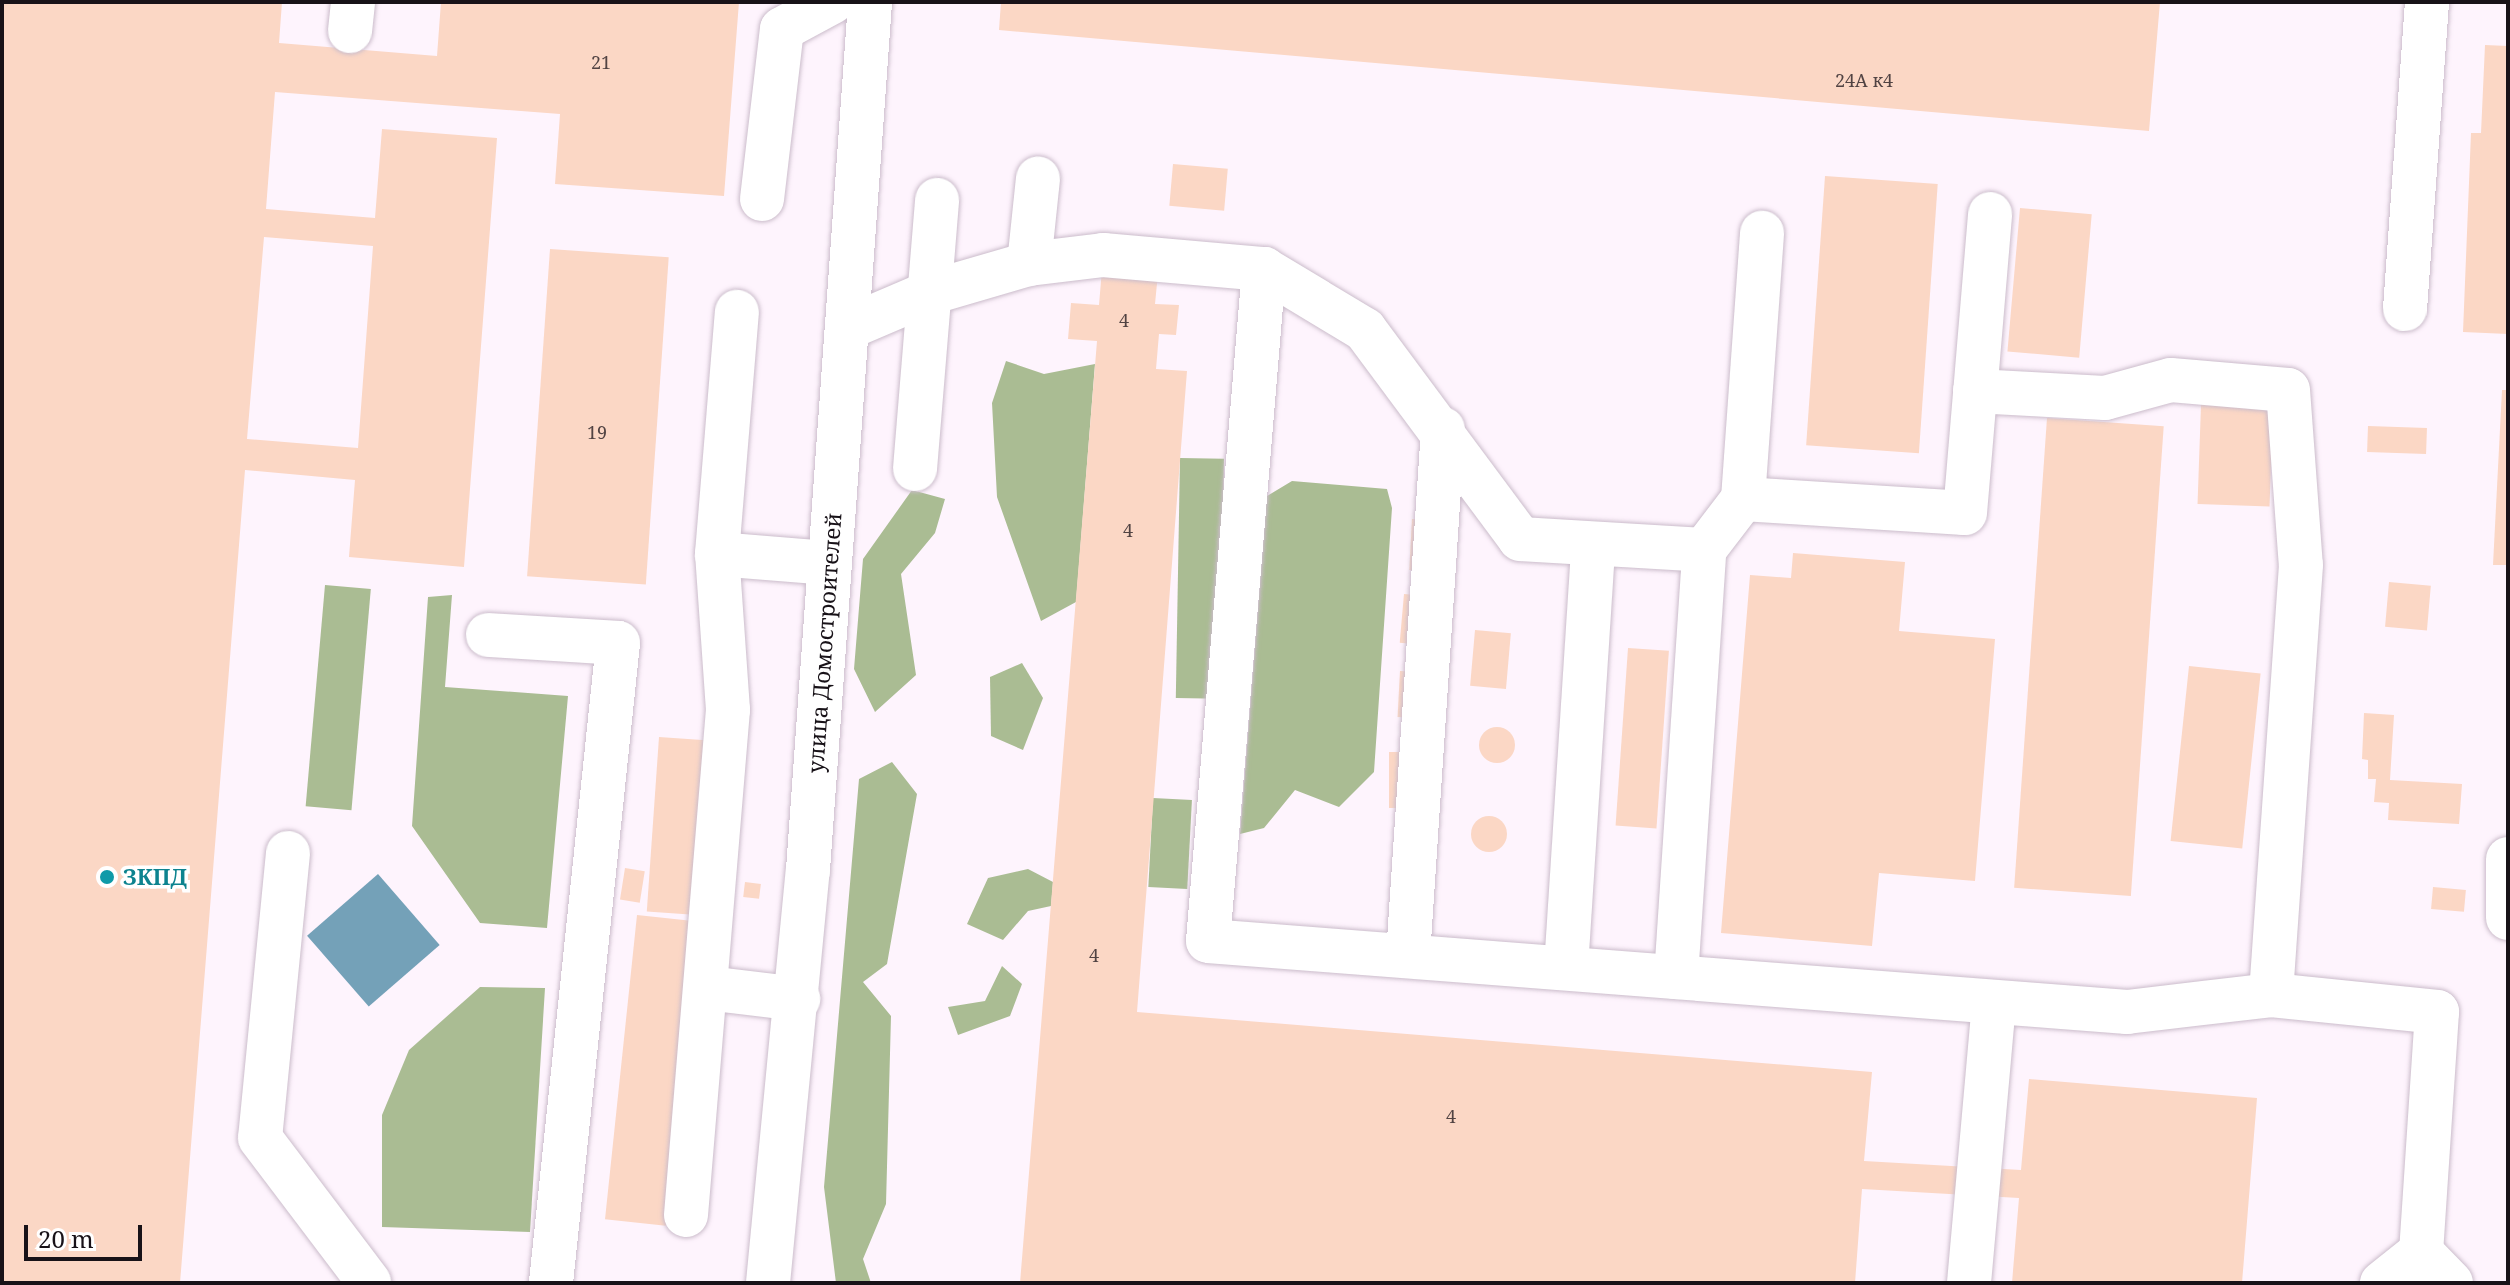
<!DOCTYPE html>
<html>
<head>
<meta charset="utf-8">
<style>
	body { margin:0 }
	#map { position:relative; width:2510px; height:1285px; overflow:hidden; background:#fef4fd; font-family:"Noto Serif",serif }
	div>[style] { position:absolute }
	.forest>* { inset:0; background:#aabc93; transform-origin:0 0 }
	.water>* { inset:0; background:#74a1b8; transform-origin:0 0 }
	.building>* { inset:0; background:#fbd7c5; transform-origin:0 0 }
	.round { border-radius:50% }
	.roads { filter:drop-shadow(0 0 2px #cbbccb) drop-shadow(0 0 2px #cbbccb) }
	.minor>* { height:44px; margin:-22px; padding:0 22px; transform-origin:22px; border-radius:22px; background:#fff }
	.dots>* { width:22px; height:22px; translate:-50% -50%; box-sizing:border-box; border:4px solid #fff; border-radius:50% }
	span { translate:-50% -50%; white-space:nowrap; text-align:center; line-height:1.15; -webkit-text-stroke:7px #fff; paint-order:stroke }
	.number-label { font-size:18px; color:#514343 }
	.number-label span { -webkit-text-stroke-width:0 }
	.street-label { font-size:22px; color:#181218 }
	.culture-label { font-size:22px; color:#0d838f; font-weight:700 }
	.left { translate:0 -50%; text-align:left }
	.frame { position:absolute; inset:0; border:4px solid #181218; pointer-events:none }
	.scale { position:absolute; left:24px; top:1225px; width:118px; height:36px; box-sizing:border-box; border:4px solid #181218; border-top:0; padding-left:10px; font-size:24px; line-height:28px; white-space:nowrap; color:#181218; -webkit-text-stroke:6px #fff; paint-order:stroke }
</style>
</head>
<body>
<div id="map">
	<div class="forest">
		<i style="clip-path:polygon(1006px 361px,1044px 374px,1095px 364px,1076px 602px,1041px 621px,997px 497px,992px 403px)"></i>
		<i style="left:1180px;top:458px;width:44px;height:240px;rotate:1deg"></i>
		<i style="clip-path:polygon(1292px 481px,1387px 489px,1392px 508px,1374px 772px,1339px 807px,1295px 790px,1264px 828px,1240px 834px,1267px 496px)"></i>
		<i style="clip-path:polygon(912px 490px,945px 499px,935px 533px,901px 574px,916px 675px,875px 712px,854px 669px,863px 559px)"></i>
		<i style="left:325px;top:585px;width:46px;height:222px;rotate:5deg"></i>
		<i style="clip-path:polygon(452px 595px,445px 687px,568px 696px,547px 928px,480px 923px,412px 826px,428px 597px)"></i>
		<i style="clip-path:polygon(1022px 663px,1043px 698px,1023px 750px,991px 736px,990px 677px)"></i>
		<i style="clip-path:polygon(892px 762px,917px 794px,887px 964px,863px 982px,891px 1016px,886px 1204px,863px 1259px,871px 1283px,836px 1283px,824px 1187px,859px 779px)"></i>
		<i style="left:1153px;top:798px;width:39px;height:89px;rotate:3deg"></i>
		<i style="clip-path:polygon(1028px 869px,1053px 882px,1051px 906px,1028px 911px,1003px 940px,967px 924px,988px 878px)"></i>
		<i style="clip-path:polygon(1002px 966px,1022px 984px,1010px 1016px,958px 1035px,948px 1007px,985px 1001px)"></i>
		<i style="clip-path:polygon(480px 987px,545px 988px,530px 1232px,382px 1227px,382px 1115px,409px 1050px)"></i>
	</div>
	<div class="water">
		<i style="left:378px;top:874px;width:94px;height:94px;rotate:49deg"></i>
	</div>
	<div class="building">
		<i style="clip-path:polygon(evenodd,2px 2px,282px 2px,279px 43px,437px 56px,441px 2px,739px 2px,724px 196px,555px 184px,560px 114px,275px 92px,266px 209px,375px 218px,382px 129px,497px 138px,464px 567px,349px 557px,355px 480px,245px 470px,180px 1283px,2px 1283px,2px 2px,264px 237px,373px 246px,358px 448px,247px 439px,264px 237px)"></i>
		<i style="clip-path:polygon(1001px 2px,2160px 2px,2149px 131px,999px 30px)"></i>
		<i style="clip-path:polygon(2485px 45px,2508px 46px,2508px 334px,2463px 332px,2471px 133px,2481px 133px)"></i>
		<i style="left:1173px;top:164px;width:55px;height:42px;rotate:5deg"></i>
		<i style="left:1825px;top:176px;width:113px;height:270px;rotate:4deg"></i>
		<i style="left:2020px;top:208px;width:72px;height:144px;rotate:5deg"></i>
		<i style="left:550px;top:249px;width:119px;height:328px;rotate:4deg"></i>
		<i style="clip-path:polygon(1102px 269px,1158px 273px,1155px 304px,1179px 305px,1176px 335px,1159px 334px,1156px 369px,1187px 371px,1137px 1012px,1872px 1072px,1864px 1161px,2021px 1170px,2029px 1079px,2257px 1098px,2242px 1283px,2012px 1283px,2019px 1198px,1862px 1189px,1855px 1283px,1020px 1283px,1097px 341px,1068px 339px,1071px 303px,1099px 305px)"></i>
		<i style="clip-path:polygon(2502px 390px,2508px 390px,2508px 565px,2493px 565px)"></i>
		<i style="left:2201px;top:405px;width:72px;height:99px;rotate:2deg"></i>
		<i style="left:2047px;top:418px;width:117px;height:471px;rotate:4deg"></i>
		<i style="left:2368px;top:426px;width:59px;height:26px;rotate:2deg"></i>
		<i style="left:1412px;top:519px;width:19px;height:51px;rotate:3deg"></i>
		<i style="clip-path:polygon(1793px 553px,1905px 562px,1899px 631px,1995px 639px,1975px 881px,1879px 873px,1872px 946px,1721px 933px,1750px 575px,1791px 578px)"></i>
		<i style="left:2389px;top:582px;width:42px;height:45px;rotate:5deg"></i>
		<i style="left:1404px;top:594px;width:21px;height:49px;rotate:5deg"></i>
		<i style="left:1475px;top:630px;width:36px;height:56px;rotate:5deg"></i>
		<i style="left:1628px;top:648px;width:41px;height:178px;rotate:4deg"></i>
		<i style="left:2189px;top:666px;width:72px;height:176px;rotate:6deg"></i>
		<i style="left:1400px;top:671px;width:18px;height:46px;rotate:3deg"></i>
		<i style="clip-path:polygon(2364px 713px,2394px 715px,2390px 780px,2462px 784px,2459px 824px,2388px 820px,2389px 803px,2374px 802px,2376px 779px,2368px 779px,2368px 760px,2362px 759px)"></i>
		<i class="round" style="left:1479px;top:727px;width:36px;height:36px"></i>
		<i style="left:659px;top:737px;width:54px;height:175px;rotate:4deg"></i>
		<i style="left:1389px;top:752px;width:19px;height:56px"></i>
		<i class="round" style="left:1471px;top:816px;width:36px;height:36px"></i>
		<i style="left:625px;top:868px;width:20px;height:32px;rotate:9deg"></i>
		<i style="left:745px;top:882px;width:16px;height:15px;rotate:7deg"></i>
		<i style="left:2433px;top:887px;width:33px;height:22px;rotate:5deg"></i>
		<i style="left:637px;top:915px;width:61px;height:306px;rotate:6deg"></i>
	</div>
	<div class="roads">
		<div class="minor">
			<i style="left:350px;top:31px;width:29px;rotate:-84deg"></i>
			<i style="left:762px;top:199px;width:171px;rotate:-83.3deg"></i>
			<i style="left:782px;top:29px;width:57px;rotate:-28.4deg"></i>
			<i style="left:1029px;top:264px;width:86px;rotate:-84deg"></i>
			<i style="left:1264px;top:269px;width:674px;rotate:94.76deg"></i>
			<i style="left:1208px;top:941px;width:922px;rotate:4.42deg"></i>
			<i style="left:2127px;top:1012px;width:145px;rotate:-6.7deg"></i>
			<i style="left:2271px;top:995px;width:167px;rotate:5.8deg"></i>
			<i style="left:2437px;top:1012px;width:241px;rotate:93.8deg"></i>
			<i style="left:2421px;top:1252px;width:50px;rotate:141.5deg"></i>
			<i style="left:2405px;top:309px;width:308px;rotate:-85.9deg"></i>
			<i style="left:847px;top:328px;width:89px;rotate:-23.1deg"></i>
			<i style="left:929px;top:293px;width:104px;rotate:-16.2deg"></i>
			<i style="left:1029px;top:264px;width:75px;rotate:-6.9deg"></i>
			<i style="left:1103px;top:255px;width:162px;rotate:5deg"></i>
			<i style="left:1264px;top:269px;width:118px;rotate:31.1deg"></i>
			<i style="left:1365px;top:330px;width:260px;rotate:53.4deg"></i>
			<i style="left:1520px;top:539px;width:184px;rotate:3.4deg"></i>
			<i style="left:1704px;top:550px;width:64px;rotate:-52.6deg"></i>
			<i style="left:1743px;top:499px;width:222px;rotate:3.6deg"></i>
			<i style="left:1965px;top:513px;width:300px;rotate:-85.2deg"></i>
			<i style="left:1975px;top:391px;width:130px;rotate:3.1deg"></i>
			<i style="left:2105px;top:398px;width:68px;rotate:-15.3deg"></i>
			<i style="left:2171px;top:380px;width:117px;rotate:4.9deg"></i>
			<i style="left:2288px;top:390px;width:175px;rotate:85.8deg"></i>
			<i style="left:2301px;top:565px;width:431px;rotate:94deg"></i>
			<i style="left:915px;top:469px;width:270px;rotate:-85.3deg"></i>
			<i style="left:1743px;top:499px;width:267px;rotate:-85.9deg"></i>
			<i style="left:717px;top:554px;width:113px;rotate:4.6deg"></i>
			<i style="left:488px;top:635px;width:130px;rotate:3.5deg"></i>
			<i style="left:618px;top:643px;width:643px;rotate:95.98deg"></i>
			<i style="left:288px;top:853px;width:286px;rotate:95.6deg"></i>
			<i style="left:260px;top:1138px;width:181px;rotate:52.9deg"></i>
			<i style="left:2508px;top:859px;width:59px;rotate:90deg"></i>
			<i style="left:1408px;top:956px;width:528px;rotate:-86.2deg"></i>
			<i style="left:1566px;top:968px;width:424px;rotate:-86.3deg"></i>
			<i style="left:1676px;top:977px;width:428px;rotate:-86.2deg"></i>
			<i style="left:707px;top:988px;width:92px;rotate:6.9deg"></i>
			<i style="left:686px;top:1215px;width:507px;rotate:-85.25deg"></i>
			<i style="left:728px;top:710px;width:156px;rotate:-94deg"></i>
			<i style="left:717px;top:554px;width:243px;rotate:-85.3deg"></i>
			<i style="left:2421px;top:1252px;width:43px;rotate:45.9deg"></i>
			<i style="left:768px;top:1283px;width:415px;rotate:-84.5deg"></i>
			<i style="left:808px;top:870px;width:870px;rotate:-85.91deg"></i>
			<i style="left:1969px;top:1283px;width:282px;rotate:-84.9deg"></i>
		</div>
	</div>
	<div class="dots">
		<i style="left:107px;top:877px;background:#0f9aa8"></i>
	</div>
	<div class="number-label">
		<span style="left:601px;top:62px">21</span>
		<span style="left:1864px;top:80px">24А к4</span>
		<span style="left:1124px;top:320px">4</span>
		<span style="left:597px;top:432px">19</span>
		<span style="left:1128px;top:530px">4</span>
		<span style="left:1094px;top:955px">4</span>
		<span style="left:1451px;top:1116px">4</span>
	</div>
	<div class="street-label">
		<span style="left:824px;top:643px;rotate:-86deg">улица Домостроителей</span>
	</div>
	<div class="culture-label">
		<span class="left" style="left:123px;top:877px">ЗКПД</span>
	</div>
	<div class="frame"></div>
	<div class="scale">20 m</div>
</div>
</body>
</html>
